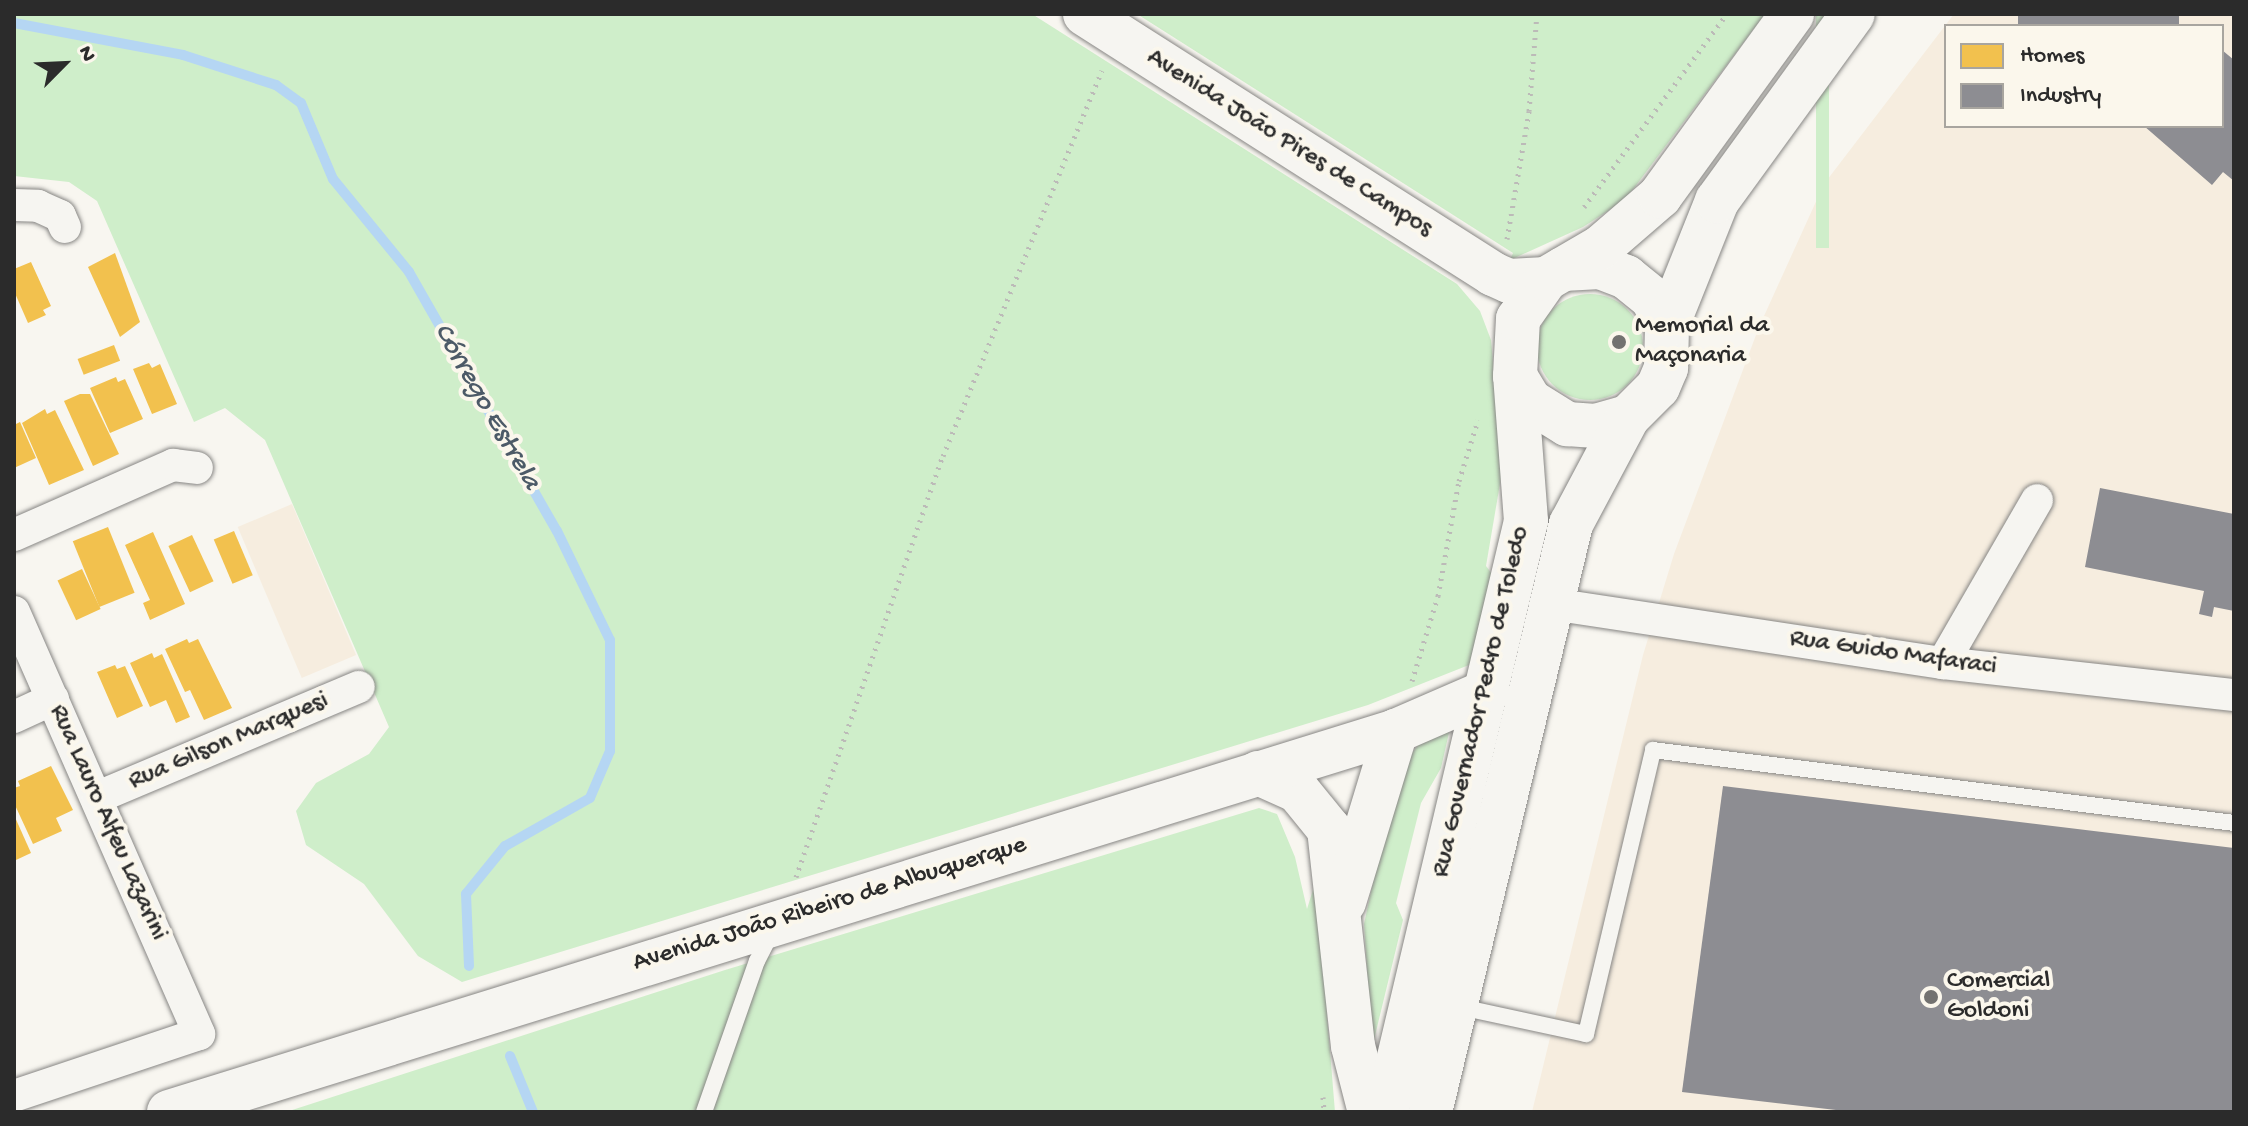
<!DOCTYPE html>
<html>
<head>
<meta charset="utf-8">
<style>
	body { margin:0 }
	#map { position:relative; width:2248px; height:1126px; overflow:hidden; background:#f8f6f0; font-family:"Gochi Hand",sans-serif }
	div>[style] { position:absolute }
	.built>* { inset:0; background:#f6eddf; transform-origin:0 0 }
	.green>* { inset:0; background:#cfeeca; transform-origin:0 0 }
	.round { border-radius:50% }
	.homes>* { inset:0; background:#f2c14e; transform-origin:0 0 }
	.industry>* { inset:0; background:#8d8d92; transform-origin:0 0 }
	.stream>* { height:10px; margin:-5px; padding:0 5px; transform-origin:5px; border-radius:5px; background:#b5d6f3 }
	.path>* { height:5px; margin-top:-2.5px; transform-origin:0; background:repeating-linear-gradient(90deg,#bcbab8 0 2px,transparent 0 8px) }
	.roads { filter:drop-shadow(0 0 2px #878684) drop-shadow(0 0 2px #878684) }
	.lane>* { height:16px; margin:-8px; padding:0 8px; transform-origin:8px; border-radius:8px; background:#f6f5f1 }
	.street>* { height:32px; margin:-16px; padding:0 16px; transform-origin:16px; border-radius:16px; background:#f6f5f1 }
	.secondary>* { height:44px; margin:-22px; padding:0 22px; transform-origin:22px; border-radius:22px; background:#f6f5f1 }
	.dots>* { width:22px; height:22px; translate:-50% -50%; box-sizing:border-box; border:4px solid #fbf7ec; border-radius:50% }
	span { translate:-50% -50%; white-space:nowrap; text-align:center; line-height:1.15; -webkit-text-stroke:8px #fbf7ec; paint-order:stroke }
	.street-label { font-size:26px; color:#2b2b2b }
	.poi-label { font-size:26px; color:#2b2b2b }
	.left { translate:0 -50%; text-align:left }
	.water-label { font-size:28px; color:#4c5a67; font-style:italic }
	.frame { position:absolute; inset:0; border:16px solid #2b2b2b; pointer-events:none }
	.legend { position:absolute; left:1944px; top:24px; width:280px; height:104px; box-sizing:border-box; background:#fbf7ec; border:2px solid #a8a59f; margin:0; padding:10px 14px; list-style:none; font-size:24px; color:#2b2b2b }
	.legend li { display:flex; align-items:center; gap:16px; height:40px }
	.legend b { width:40px; border:2px solid #a8a59f }
	.north { position:absolute; left:24px; top:24px; width:80px; height:80px; -webkit-text-stroke:6px #fbf7ec; paint-order:stroke; rotate:66deg; font-size:22px; font-weight:700; line-height:32px; text-align:center; color:#2b2b2b }
	.north::after { content:''; display:block; margin:auto; width:28px; height:36px; background:#2b2b2b; clip-path:polygon(50% 0,100% 100%,50% 72%,0 100%) }
</style>
</head>
<body>
<div id="map">
	<div class="built">
		<i style="clip-path:polygon(evenodd,1954px 14px,2234px 14px,2234px 1112px,1532px 1112px,1643px 655px,1674px 554px,1759px 327px,1824px 184px,1954px 14px,1946px 26px,2222px 26px,2222px 126px,1946px 126px,1946px 26px)"></i>
		<i style="left:292px;top:504px;width:164px;height:59px;rotate:67deg"></i>
	</div>
	<div class="green">
		<i style="clip-path:polygon(14px 14px,1032px 14px,1457px 284px,1480px 311px,1491px 340px,1503px 466px,1486px 566px,1498px 582px,1474px 663px,1368px 705px,462px 982px,418px 956px,364px 884px,306px 845px,296px 811px,316px 783px,369px 754px,389px 727px,265px 440px,225px 408px,194px 422px,97px 201px,69px 182px,14px 176px)"></i>
		<i style="clip-path:polygon(1137px 14px,1765px 14px,1625px 200px,1583px 227px,1510px 260px,1513px 253px)"></i>
		<i style="left:1816px;top:14px;width:13px;height:234px"></i>
		<i class="round" style="left:1537px;top:294px;width:106px;height:106px"></i>
		<i style="clip-path:polygon(1450px 728px,1441px 768px,1421px 803px,1396px 903px,1403px 920px,1372px 1048px,1364px 924px,1397px 771px,1424px 738px)"></i>
		<i style="clip-path:polygon(1259px 808px,1277px 814px,1295px 857px,1307px 909px,1316px 880px,1335px 1112px,286px 1112px,725px 970px)"></i>
	</div>
	<div class="homes">
		<i style="clip-path:polygon(115px 253px,140px 322px,120px 337px,88px 267px)"></i>
		<i style="clip-path:polygon(31px 262px,51px 306px,43px 310px,46px 315px,28px 323px,14px 291px,14px 269px)"></i>
		<i style="left:114px;top:345px;width:17px;height:39px;rotate:69deg"></i>
		<i style="clip-path:polygon(149px 363px,152px 368px,160px 364px,177px 404px,152px 414px,133px 369px)"></i>
		<i style="clip-path:polygon(116px 377px,118px 382px,125px 379px,143px 419px,110px 433px,90px 388px)"></i>
		<i style="clip-path:polygon(80px 394px,90px 394px,119px 454px,93px 466px,64px 401px)"></i>
		<i style="clip-path:polygon(45px 409px,47px 414px,55px 410px,84px 470px,49px 485px,22px 423px)"></i>
		<i style="clip-path:polygon(20px 422px,36px 458px,14px 468px,14px 425px)"></i>
		<i style="left:108px;top:527px;width:71px;height:38px;rotate:68deg"></i>
		<i style="left:234px;top:531px;width:48px;height:22px;rotate:67deg"></i>
		<i style="clip-path:polygon(153px 532px,185px 604px,150px 620px,143px 603px,150px 600px,125px 545px)"></i>
		<i style="left:192px;top:535px;width:51px;height:26px;rotate:65deg"></i>
		<i style="left:82px;top:569px;width:44px;height:27px;rotate:65deg"></i>
		<i style="clip-path:polygon(187px 639px,189px 643px,198px 639px,232px 708px,204px 720px,190px 690px,185px 692px,165px 649px)"></i>
		<i style="clip-path:polygon(152px 653px,154px 658px,162px 654px,190px 717px,176px 723px,166px 700px,150px 707px,130px 663px)"></i>
		<i style="clip-path:polygon(115px 665px,117px 669px,125px 666px,143px 706px,117px 718px,97px 672px)"></i>
		<i style="clip-path:polygon(51px 766px,73px 810px,56px 818px,62px 831px,33px 844px,14px 803px,14px 788px,20px 786px,18px 781px)"></i>
		<i style="clip-path:polygon(14px 815px,31px 853px,16px 860px,14px 857px)"></i>
	</div>
	<div class="industry">
		<i style="left:2018px;top:14px;width:161px;height:15px"></i>
		<i style="clip-path:polygon(2222px 50px,2234px 60px,2234px 181px,2223px 172px,2212px 185px,2144px 126px,2222px 126px)"></i>
		<i style="clip-path:polygon(2100px 488px,2234px 514px,2234px 611px,2214px 607px,2212px 617px,2199px 614px,2204px 591px,2085px 567px)"></i>
		<i style="clip-path:polygon(1723px 786px,2234px 848px,2234px 1112px,1853px 1112px,1682px 1092px)"></i>
	</div>
	<div class="stream">
		<i style="left:14px;top:23px;width:172px;rotate:10.7deg"></i>
		<i style="left:183px;top:55px;width:98px;rotate:17.9deg"></i>
		<i style="left:276px;top:85px;width:31px;rotate:36deg"></i>
		<i style="left:301px;top:103px;width:82px;rotate:67.2deg"></i>
		<i style="left:333px;top:179px;width:120px;rotate:50.7deg"></i>
		<i style="left:409px;top:272px;width:298px;rotate:60.3deg"></i>
		<i style="left:557px;top:531px;width:121px;rotate:64.1deg"></i>
		<i style="left:610px;top:640px;width:111px;rotate:90deg"></i>
		<i style="left:610px;top:751px;width:51px;rotate:113.1deg"></i>
		<i style="left:590px;top:798px;width:98px;rotate:150.5deg"></i>
		<i style="left:505px;top:846px;width:62px;rotate:129.1deg"></i>
		<i style="left:466px;top:894px;width:72px;rotate:87.6deg"></i>
		<i style="left:510px;top:1056px;width:61px;rotate:67.7deg"></i>
	</div>
	<div class="path">
		<i style="left:1584px;top:207px;width:240px;rotate:-53.5deg"></i>
		<i style="left:1507px;top:239px;width:130px;rotate:-80.2deg"></i>
		<i style="left:1529px;top:111px;width:97px;rotate:-85.3deg"></i>
		<i style="left:1412px;top:681px;width:89px;rotate:-73deg"></i>
		<i style="left:1438px;top:596px;width:117px;rotate:-79.7deg"></i>
		<i style="left:1459px;top:481px;width:64px;rotate:-72.7deg"></i>
		<i style="left:796px;top:877px;width:446px;rotate:-70.8deg"></i>
		<i style="left:943px;top:456px;width:417px;rotate:-67.6deg"></i>
		<i style="left:1323px;top:1097px;width:15px;rotate:86deg"></i>
	</div>
	<div class="roads">
		<div class="lane">
			<i style="left:1456px;top:1006px;width:133px;rotate:12.2deg"></i>
			<i style="left:1586px;top:1034px;width:292px;rotate:-76.7deg"></i>
			<i style="left:1653px;top:750px;width:586px;rotate:7.16deg"></i>
			<i style="left:704px;top:1112px;width:160px;rotate:-70.7deg"></i>
			<i style="left:757px;top:961px;width:30px;rotate:-63deg"></i>
		</div>
		<div class="street">
			<i style="left:14px;top:205px;width:24px;rotate:2deg"></i>
			<i style="left:38px;top:206px;width:24px;rotate:24deg"></i>
			<i style="left:60px;top:216px;width:12px;rotate:66deg"></i>
			<i style="left:14px;top:535px;width:174px;rotate:-23.8deg"></i>
			<i style="left:173px;top:465px;width:24px;rotate:7deg"></i>
			<i style="left:1552px;top:604px;width:395px;rotate:8.6deg"></i>
			<i style="left:1943px;top:663px;width:293px;rotate:6.3deg"></i>
			<i style="left:14px;top:612px;width:461px;rotate:66.3deg"></i>
			<i style="left:199px;top:1034px;width:195px;rotate:161.5deg"></i>
			<i style="left:1943px;top:663px;width:188px;rotate:-60deg"></i>
			<i style="left:14px;top:717px;width:43px;rotate:-24.8deg"></i>
			<i style="left:98px;top:797px;width:283px;rotate:-22.9deg"></i>
		</div>
		<div class="secondary">
			<i style="left:1085px;top:14px;width:484px;rotate:32.5deg"></i>
			<i style="left:1493px;top:274px;width:17px;rotate:24deg"></i>
			<i style="left:1509px;top:281px;width:37px;rotate:-3deg"></i>
			<i style="left:1563px;top:269px;width:37px;rotate:-3deg"></i>
			<i style="left:1600px;top:267px;width:28px;rotate:21deg"></i>
			<i style="left:1626px;top:277px;width:33px;rotate:39deg"></i>
			<i style="left:1652px;top:298px;width:32px;rotate:62deg"></i>
			<i style="left:1515px;top:376px;width:29px;rotate:59deg"></i>
			<i style="left:1530px;top:401px;width:44px;rotate:31.9deg"></i>
			<i style="left:1567px;top:424px;width:29px;rotate:4deg"></i>
			<i style="left:1596px;top:426px;width:33px;rotate:-16deg"></i>
			<i style="left:1258px;top:773px;width:44px;rotate:24.2deg"></i>
			<i style="left:1298px;top:791px;width:49px;rotate:50.8deg"></i>
			<i style="left:1329px;top:829px;width:218px;rotate:83.7deg"></i>
			<i style="left:1353px;top:1046px;width:68px;rotate:75.6deg"></i>
			<i style="left:1344px;top:902px;width:179px;rotate:-73.1deg"></i>
			<i style="left:169px;top:1112px;width:1285px;rotate:-17.25deg"></i>
			<i style="left:1396px;top:731px;width:100px;rotate:-23.5deg"></i>
			<i style="left:1386px;top:1112px;width:607px;rotate:-76.67deg"></i>
			<i style="left:1526px;top:521px;width:145px;rotate:-94.3deg"></i>
			<i style="left:1515px;top:376px;width:57px;rotate:-87deg"></i>
			<i style="left:1518px;top:319px;width:49px;rotate:-55deg"></i>
			<i style="left:1546px;top:279px;width:64px;rotate:-30.2deg"></i>
			<i style="left:1601px;top:247px;width:78px;rotate:-40.8deg"></i>
			<i style="left:1660px;top:196px;width:225px;rotate:-54deg"></i>
			<i style="left:1430px;top:1112px;width:605px;rotate:-76.52deg"></i>
			<i style="left:1571px;top:524px;width:121px;rotate:-62deg"></i>
			<i style="left:1628px;top:417px;width:42px;rotate:-45deg"></i>
			<i style="left:1658px;top:387px;width:21px;rotate:-67deg"></i>
			<i style="left:1666px;top:368px;width:42px;rotate:-88.6deg"></i>
			<i style="left:1667px;top:326px;width:135px;rotate:-68.2deg"></i>
			<i style="left:1717px;top:201px;width:231px;rotate:-54deg"></i>
		</div>
	</div>
	<div class="dots">
		<i style="left:1619px;top:342px;background:#737270"></i>
		<i style="left:1931px;top:997px;background:#737270"></i>
	</div>
	<div class="street-label">
		<span style="left:1289px;top:144px;rotate:32deg">Avenida João Pires de Campos</span>
		<span style="left:1893px;top:654px;rotate:8deg">Rua Guido Mafaraci</span>
		<span style="left:1482px;top:702px;rotate:-77deg">Rua Governador Pedro de Toledo</span>
		<span style="left:229px;top:742px;rotate:-23deg">Rua Gilson Marquesi</span>
		<span style="left:107px;top:823px;rotate:66deg">Rua Lauro Alfeu Lazarini</span>
		<span style="left:830px;top:905px;rotate:-17deg">Avenida João Ribeiro de Albuquerque</span>
	</div>
	<div class="poi-label">
		<span class="left" style="left:1635px;top:342px">Memorial da<br>Maçonaria</span>
		<span class="left" style="left:1947px;top:997px">Comercial<br>Goldoni</span>
	</div>
	<div class="water-label">
		<span style="left:486px;top:407px;rotate:60deg">Córrego Estrela</span>
	</div>
	<div class="frame"></div>
	<ul class="legend">
	<li><b style="height:22px;background:#f2c14e"></b>Homes</li>
	<li><b style="height:22px;background:#8d8d92"></b>Industry</li>
	</ul>
	<div class="north">N</div>
</div>
</body>
</html>
